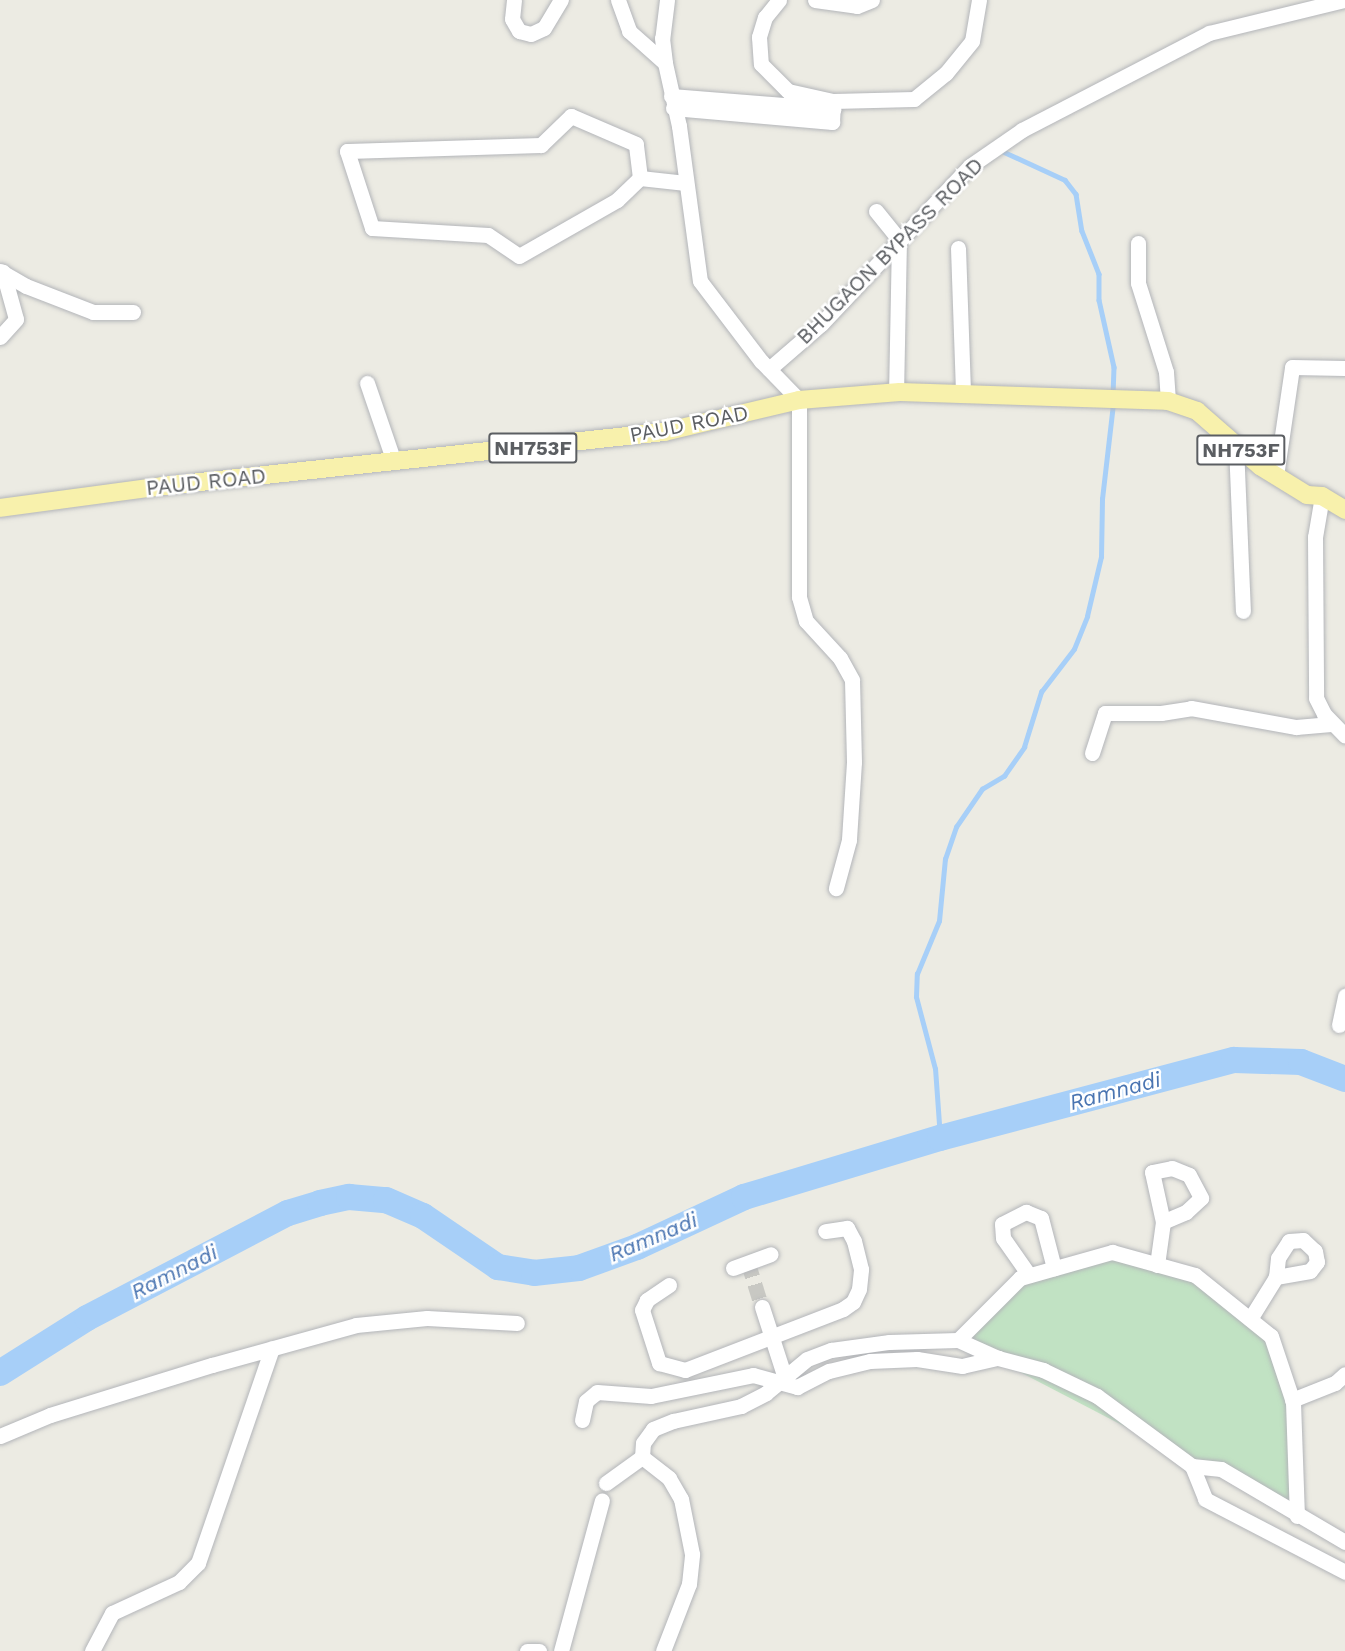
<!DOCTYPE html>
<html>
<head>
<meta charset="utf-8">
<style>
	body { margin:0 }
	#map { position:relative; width:1345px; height:1651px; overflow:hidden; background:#ecebe3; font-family:"Work Sans",sans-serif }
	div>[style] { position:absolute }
	.green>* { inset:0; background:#c1e2c3 }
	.stream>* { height:4.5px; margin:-2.25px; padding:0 2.25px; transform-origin:2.25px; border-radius:2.25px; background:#a7cff8 }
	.river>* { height:26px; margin:-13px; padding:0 13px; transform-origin:13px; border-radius:13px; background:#a7cff8 }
	.minor-tunnel>* { height:15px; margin-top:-7.5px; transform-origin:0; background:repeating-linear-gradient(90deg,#c8c8c3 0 15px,transparent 0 23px) }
	.roads { filter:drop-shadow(0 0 2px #b3b5b9) drop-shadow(0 0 2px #b3b5b9) }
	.minor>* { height:15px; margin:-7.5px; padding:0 7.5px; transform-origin:7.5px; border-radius:7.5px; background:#fff }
	.major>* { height:18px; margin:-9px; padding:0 9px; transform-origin:9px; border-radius:9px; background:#f8f1ac }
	span { translate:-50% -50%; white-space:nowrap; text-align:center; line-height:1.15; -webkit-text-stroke:5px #fff; paint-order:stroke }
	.shield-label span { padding:2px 4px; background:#fff; border:2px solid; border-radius:4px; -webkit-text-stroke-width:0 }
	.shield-label { font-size:20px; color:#5b5e62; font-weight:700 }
	.street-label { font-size:21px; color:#5b5e62 }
	.water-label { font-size:22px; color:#4974b1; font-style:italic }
</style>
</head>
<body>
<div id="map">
	<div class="green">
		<i style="clip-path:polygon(1111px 1252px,1195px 1275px,1271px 1336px,1293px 1402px,1297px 1516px,958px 1340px,1020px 1278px)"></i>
	</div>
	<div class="stream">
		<i style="left:1002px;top:151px;width:69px;rotate:24.7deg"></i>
		<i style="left:1065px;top:180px;width:18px;rotate:52deg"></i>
		<i style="left:1076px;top:194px;width:37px;rotate:81deg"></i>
		<i style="left:1082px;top:231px;width:46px;rotate:68.4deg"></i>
		<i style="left:1099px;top:274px;width:26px;rotate:90deg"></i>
		<i style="left:1099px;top:300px;width:69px;rotate:77.4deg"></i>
		<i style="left:1114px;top:367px;width:29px;rotate:92deg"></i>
		<i style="left:940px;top:1138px;width:69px;rotate:-94.1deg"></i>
		<i style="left:935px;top:1069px;width:74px;rotate:-104.8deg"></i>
		<i style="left:916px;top:997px;width:23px;rotate:-88deg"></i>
		<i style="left:917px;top:974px;width:57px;rotate:-67.5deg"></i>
		<i style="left:939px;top:921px;width:62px;rotate:-84.5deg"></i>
		<i style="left:945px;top:859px;width:34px;rotate:-71deg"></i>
		<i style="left:956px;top:827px;width:46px;rotate:-55.6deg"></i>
		<i style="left:982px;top:789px;width:26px;rotate:-31deg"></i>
		<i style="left:1004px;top:776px;width:35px;rotate:-55deg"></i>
		<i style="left:1024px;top:747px;width:58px;rotate:-72.8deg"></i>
		<i style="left:1041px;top:692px;width:54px;rotate:-52.5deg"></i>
		<i style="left:1074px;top:649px;width:35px;rotate:-68deg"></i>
		<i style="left:1087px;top:616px;width:61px;rotate:-76.7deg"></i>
		<i style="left:1101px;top:557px;width:58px;rotate:-89deg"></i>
		<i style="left:1102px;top:499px;width:96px;rotate:-83.4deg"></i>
	</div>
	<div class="river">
		<i style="left:0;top:1373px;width:103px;rotate:-32.3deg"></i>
		<i style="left:87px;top:1318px;width:227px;rotate:-27.6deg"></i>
		<i style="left:288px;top:1213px;width:34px;rotate:-17deg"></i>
		<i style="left:320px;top:1203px;width:30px;rotate:-12deg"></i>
		<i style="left:349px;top:1197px;width:37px;rotate:5deg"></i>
		<i style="left:386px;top:1200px;width:40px;rotate:23.4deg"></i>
		<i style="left:423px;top:1216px;width:91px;rotate:34.2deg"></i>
		<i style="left:498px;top:1267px;width:36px;rotate:9deg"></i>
		<i style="left:534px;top:1273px;width:45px;rotate:-6.3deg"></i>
		<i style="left:579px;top:1268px;width:62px;rotate:-19.9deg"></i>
		<i style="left:637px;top:1247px;width:118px;rotate:-25deg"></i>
		<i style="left:744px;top:1197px;width:205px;rotate:-16.8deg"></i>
		<i style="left:940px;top:1138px;width:304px;rotate:-14.9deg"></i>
		<i style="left:1234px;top:1060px;width:67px;rotate:1.7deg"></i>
		<i style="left:1301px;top:1062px;width:47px;rotate:21.1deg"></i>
	</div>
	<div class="minor-tunnel">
		<i style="left:748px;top:1262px;width:47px;rotate:72.7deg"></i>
	</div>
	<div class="roads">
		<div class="minor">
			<i style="left:514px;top:0;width:19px;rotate:96deg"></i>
			<i style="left:512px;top:19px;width:14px;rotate:60deg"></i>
			<i style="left:519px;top:31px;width:12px;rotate:14deg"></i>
			<i style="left:531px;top:34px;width:14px;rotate:-25deg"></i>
			<i style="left:544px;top:28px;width:33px;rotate:-59deg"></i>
			<i style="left:618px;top:0;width:33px;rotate:70deg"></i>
			<i style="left:629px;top:31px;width:48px;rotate:41.6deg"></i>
			<i style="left:667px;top:0;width:38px;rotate:97deg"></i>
			<i style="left:662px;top:38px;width:25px;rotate:83deg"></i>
			<i style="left:665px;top:63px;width:65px;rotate:77.5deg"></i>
			<i style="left:679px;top:126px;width:156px;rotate:82.3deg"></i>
			<i style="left:700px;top:281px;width:101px;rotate:52.7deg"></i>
			<i style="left:761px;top:361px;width:54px;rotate:45.7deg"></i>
			<i style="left:799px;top:400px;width:197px;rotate:90deg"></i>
			<i style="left:799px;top:597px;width:25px;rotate:74deg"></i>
			<i style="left:806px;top:621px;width:50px;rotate:47.4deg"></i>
			<i style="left:840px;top:658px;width:25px;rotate:61deg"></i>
			<i style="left:852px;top:680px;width:82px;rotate:88.6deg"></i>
			<i style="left:854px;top:762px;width:78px;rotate:93.7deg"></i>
			<i style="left:849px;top:840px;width:50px;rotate:105.2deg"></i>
			<i style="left:779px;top:0;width:22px;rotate:129deg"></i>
			<i style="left:765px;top:17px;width:21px;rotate:107deg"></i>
			<i style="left:759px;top:37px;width:27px;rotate:86deg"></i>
			<i style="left:761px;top:64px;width:38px;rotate:45deg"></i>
			<i style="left:788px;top:91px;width:46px;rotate:12.5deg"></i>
			<i style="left:815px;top:0;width:42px;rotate:8.1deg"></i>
			<i style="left:857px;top:6px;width:16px;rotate:-22deg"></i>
			<i style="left:671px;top:96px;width:163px;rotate:4.6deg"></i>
			<i style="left:673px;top:108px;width:160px;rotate:5deg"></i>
			<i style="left:832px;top:122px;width:21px;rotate:-87deg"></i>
			<i style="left:833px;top:101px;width:81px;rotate:-1.4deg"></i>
			<i style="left:914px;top:99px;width:41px;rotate:-39.1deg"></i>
			<i style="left:946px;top:73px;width:41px;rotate:-50.9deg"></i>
			<i style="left:972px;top:41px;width:42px;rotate:-80.3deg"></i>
			<i style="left:640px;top:178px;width:34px;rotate:-97deg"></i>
			<i style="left:636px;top:144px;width:71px;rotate:-156.7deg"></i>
			<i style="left:571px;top:116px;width:42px;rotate:136deg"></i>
			<i style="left:541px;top:145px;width:194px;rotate:178.2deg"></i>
			<i style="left:347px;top:151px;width:81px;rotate:72deg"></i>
			<i style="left:372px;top:228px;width:116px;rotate:3.5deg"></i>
			<i style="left:488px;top:235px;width:37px;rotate:34deg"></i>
			<i style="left:519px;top:256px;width:113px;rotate:-29.7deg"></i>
			<i style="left:617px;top:200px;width:32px;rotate:-44deg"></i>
			<i style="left:640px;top:178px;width:46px;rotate:6.2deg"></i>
			<i style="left:876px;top:211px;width:36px;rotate:51deg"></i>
			<i style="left:899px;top:239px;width:153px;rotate:91.1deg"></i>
			<i style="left:1138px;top:243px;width:40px;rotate:90deg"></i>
			<i style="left:1138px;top:283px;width:93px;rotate:72.5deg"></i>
			<i style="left:1166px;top:372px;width:29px;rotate:86deg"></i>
			<i style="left:958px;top:248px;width:145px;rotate:88deg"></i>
			<i style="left:0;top:271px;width:30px;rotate:30deg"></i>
			<i style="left:26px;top:286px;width:72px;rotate:21.2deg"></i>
			<i style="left:93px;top:312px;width:40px"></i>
			<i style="left:0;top:337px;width:24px;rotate:-48deg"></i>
			<i style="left:16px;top:319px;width:49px;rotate:-105.5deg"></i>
			<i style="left:769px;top:369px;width:69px;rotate:-40.9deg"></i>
			<i style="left:821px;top:324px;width:217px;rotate:-46.7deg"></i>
			<i style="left:970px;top:166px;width:63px;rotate:-34.7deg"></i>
			<i style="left:1022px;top:130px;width:211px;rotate:-27.4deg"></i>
			<i style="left:1209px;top:33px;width:139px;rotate:-13.7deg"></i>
			<i style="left:367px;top:383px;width:83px;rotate:71.1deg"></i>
			<i style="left:1236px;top:446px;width:165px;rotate:87.6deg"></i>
			<i style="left:1276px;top:476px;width:110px;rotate:-81.6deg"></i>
			<i style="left:1292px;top:367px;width:53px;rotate:1.1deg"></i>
			<i style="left:1322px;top:496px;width:42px;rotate:99.7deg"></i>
			<i style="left:1315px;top:537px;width:161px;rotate:89.6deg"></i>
			<i style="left:1316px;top:698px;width:18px;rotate:63deg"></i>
			<i style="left:1324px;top:714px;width:30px;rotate:46deg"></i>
			<i style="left:1092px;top:753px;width:42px;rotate:-72deg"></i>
			<i style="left:1105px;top:713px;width:56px"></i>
			<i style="left:1161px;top:713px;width:30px;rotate:-9deg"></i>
			<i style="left:1191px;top:708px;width:107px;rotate:10.3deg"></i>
			<i style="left:1296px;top:727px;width:35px;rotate:-5deg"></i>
			<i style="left:1339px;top:1025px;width:30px;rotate:-78deg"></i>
			<i style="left:1157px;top:1265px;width:43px;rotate:-82.1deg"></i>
			<i style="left:1163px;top:1222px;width:51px;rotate:-102.4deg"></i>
			<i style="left:1152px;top:1172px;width:20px;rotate:-11deg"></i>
			<i style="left:1172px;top:1168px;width:18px;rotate:22deg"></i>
			<i style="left:1189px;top:1175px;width:26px;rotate:62deg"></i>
			<i style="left:1201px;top:1198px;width:21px;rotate:137deg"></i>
			<i style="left:1186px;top:1212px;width:25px;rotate:157deg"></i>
			<i style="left:733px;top:1268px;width:40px;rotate:-20.2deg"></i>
			<i style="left:1029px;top:1275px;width:45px;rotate:-125.1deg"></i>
			<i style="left:1003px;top:1238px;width:14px;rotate:-94deg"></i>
			<i style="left:1002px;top:1224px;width:27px;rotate:-27deg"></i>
			<i style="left:1026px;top:1212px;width:16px;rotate:22deg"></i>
			<i style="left:1041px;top:1218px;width:52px;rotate:75.4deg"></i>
			<i style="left:669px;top:1285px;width:27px;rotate:146deg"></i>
			<i style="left:647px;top:1300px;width:11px;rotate:117deg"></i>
			<i style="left:642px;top:1310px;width:56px;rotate:72.2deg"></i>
			<i style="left:659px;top:1363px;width:27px;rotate:15deg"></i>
			<i style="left:685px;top:1370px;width:169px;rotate:-21.1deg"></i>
			<i style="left:843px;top:1309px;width:12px;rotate:-35deg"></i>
			<i style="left:853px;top:1302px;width:14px;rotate:-65deg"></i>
			<i style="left:859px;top:1289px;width:20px;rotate:-84deg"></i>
			<i style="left:861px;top:1269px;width:29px;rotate:-104deg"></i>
			<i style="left:854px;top:1241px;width:15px;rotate:-118deg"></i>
			<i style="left:847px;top:1228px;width:22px;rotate:172deg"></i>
			<i style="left:762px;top:1307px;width:71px;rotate:72.1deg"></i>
			<i style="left:1250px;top:1319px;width:49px;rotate:-58.2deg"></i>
			<i style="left:1276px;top:1277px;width:19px;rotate:-84deg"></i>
			<i style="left:1278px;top:1258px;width:20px;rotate:-57deg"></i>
			<i style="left:1289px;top:1241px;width:14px;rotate:-4deg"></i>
			<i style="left:1303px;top:1240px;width:16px;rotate:43deg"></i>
			<i style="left:1315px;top:1251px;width:11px;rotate:80deg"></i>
			<i style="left:1317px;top:1262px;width:11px;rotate:128deg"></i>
			<i style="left:1310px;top:1271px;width:35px;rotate:170deg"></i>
			<i style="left:958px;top:1340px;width:88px;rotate:-45deg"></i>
			<i style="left:1020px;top:1278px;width:96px;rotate:-15.8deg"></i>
			<i style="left:1112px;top:1252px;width:86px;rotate:15.5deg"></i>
			<i style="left:1195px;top:1275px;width:97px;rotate:38.8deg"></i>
			<i style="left:1271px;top:1336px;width:70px;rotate:71.6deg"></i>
			<i style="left:1293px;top:1402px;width:114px;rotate:88deg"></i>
			<i style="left:1292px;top:1400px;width:46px;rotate:-21.6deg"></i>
			<i style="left:1335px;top:1383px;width:13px;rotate:-42deg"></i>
			<i style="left:582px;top:1420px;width:19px;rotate:-78deg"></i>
			<i style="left:586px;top:1401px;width:14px;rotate:-39deg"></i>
			<i style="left:597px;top:1392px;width:54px;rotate:4.2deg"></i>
			<i style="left:651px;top:1396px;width:104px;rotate:-11.6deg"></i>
			<i style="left:753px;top:1375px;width:46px;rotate:15.3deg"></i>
			<i style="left:797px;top:1387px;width:36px;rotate:-27deg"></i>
			<i style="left:829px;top:1371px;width:42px;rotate:-13.7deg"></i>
			<i style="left:870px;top:1361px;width:47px;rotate:-2.4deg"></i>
			<i style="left:917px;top:1359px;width:46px;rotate:8.8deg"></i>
			<i style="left:962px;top:1366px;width:37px;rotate:-13deg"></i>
			<i style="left:0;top:1436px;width:54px;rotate:-22.8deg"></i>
			<i style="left:50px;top:1415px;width:170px;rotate:-17.2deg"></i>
			<i style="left:212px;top:1365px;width:149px;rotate:-15.5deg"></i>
			<i style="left:356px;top:1325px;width:71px;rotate:-5.6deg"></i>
			<i style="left:427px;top:1318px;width:90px;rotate:3.2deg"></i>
			<i style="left:1192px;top:1466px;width:29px;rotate:6deg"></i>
			<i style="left:1221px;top:1469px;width:144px;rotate:30.5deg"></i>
			<i style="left:606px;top:1483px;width:44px;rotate:-35.8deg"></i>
			<i style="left:92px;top:1651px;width:43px;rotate:-62.2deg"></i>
			<i style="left:112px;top:1613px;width:74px;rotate:-24.8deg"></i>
			<i style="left:179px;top:1582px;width:27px;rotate:-45deg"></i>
			<i style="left:198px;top:1563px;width:227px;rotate:-71deg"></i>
			<i style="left:527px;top:1651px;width:12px"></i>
			<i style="left:561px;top:1651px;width:156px;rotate:-74.8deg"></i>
			<i style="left:663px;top:1651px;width:72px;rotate:-68.8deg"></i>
			<i style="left:689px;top:1584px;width:30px;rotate:-84deg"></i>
			<i style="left:692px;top:1554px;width:56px;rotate:-101.3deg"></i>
			<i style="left:681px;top:1499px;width:24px;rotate:-120deg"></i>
			<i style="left:669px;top:1478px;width:34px;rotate:-142deg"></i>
			<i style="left:642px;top:1457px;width:14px;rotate:-86deg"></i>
			<i style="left:643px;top:1443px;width:17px;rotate:-54deg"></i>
			<i style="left:653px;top:1429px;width:22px;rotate:-22deg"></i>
			<i style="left:673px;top:1421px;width:70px;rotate:-12.4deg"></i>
			<i style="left:741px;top:1406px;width:28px;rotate:-27deg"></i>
			<i style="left:766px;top:1393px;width:53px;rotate:-39.7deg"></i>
			<i style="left:807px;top:1359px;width:26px;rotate:-21deg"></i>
			<i style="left:831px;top:1350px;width:59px;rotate:-7.9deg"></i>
			<i style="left:889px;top:1342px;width:69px;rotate:-1.7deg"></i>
			<i style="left:958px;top:1340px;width:44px;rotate:24.2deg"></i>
			<i style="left:998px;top:1358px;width:47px;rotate:14.9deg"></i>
			<i style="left:1043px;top:1370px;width:60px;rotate:25.7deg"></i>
			<i style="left:1097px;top:1396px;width:118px;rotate:36.4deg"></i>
			<i style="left:1192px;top:1466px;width:35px;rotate:68deg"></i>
			<i style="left:1205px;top:1499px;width:158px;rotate:27.5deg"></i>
		</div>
		<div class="major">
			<i style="left:0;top:508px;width:164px;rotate:-7.7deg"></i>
			<i style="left:163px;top:486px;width:504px;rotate:-6.15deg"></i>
			<i style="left:664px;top:432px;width:139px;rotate:-13.3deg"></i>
			<i style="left:799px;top:400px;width:101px;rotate:-4.5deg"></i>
			<i style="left:900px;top:392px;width:268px;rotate:1.9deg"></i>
			<i style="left:1168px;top:401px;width:31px;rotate:19deg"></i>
			<i style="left:1197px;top:411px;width:84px;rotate:41.1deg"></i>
			<i style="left:1260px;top:466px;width:55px;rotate:31.7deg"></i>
			<i style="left:1307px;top:495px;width:15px;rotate:4deg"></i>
			<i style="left:1322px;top:496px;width:27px;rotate:31deg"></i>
		</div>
	</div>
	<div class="shield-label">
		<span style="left:533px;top:448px">NH753F</span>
		<span style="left:1241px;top:450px">NH753F</span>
	</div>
	<div class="street-label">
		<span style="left:890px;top:251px;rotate:-45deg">BHUGAON BYPASS ROAD</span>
		<span style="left:689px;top:424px;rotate:-11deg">PAUD ROAD</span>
		<span style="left:206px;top:482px;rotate:-6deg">PAUD ROAD</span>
	</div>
	<div class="water-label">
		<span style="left:1115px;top:1091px;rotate:-15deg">Ramnadi</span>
		<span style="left:653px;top:1237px;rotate:-23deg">Ramnadi</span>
		<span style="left:174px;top:1272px;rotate:-27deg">Ramnadi</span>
	</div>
</div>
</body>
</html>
